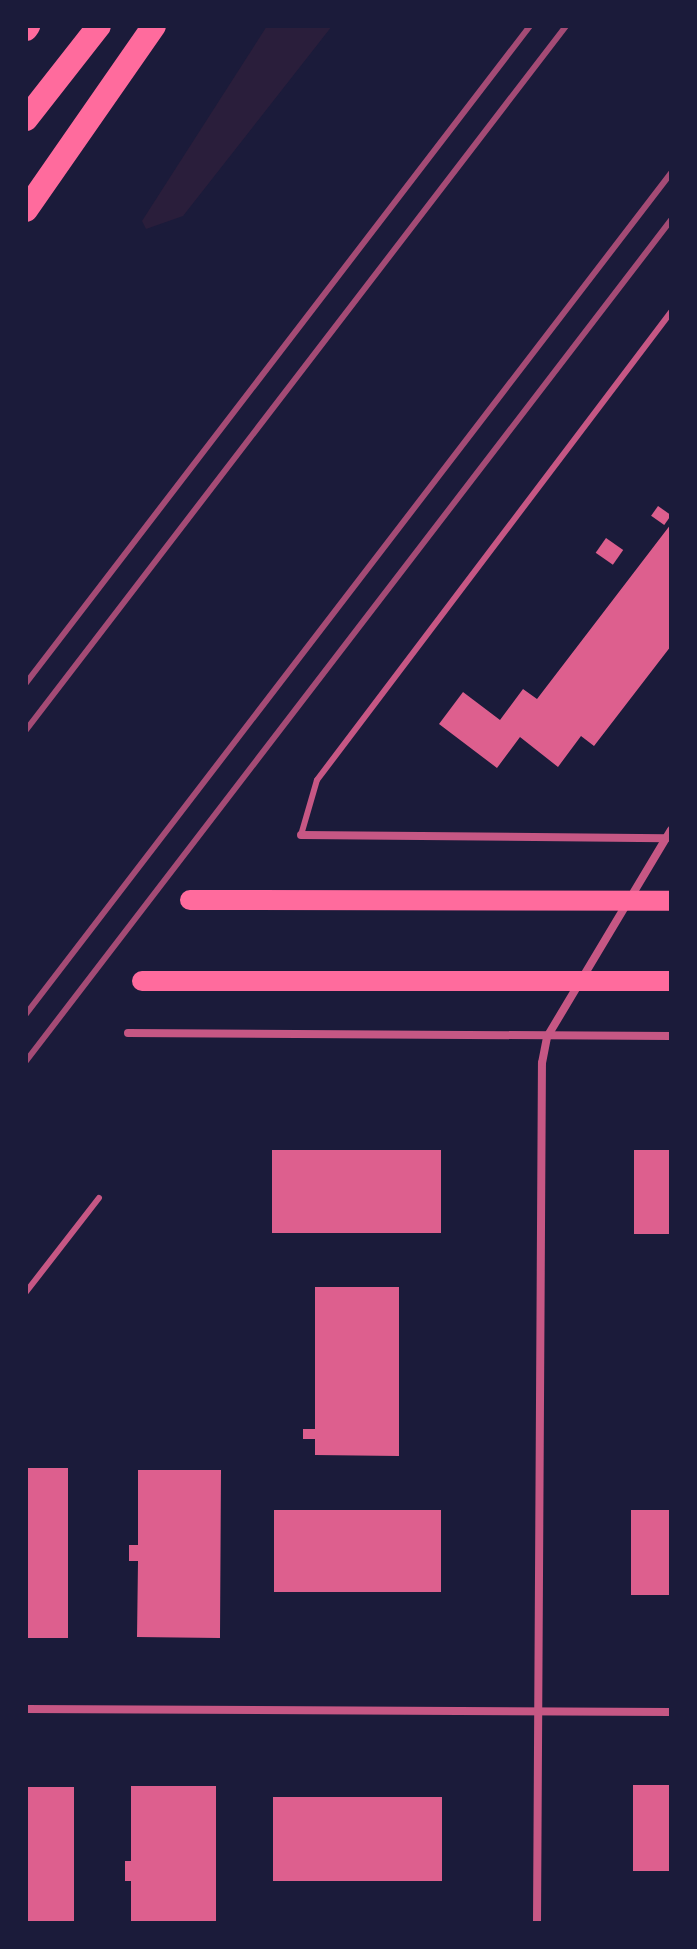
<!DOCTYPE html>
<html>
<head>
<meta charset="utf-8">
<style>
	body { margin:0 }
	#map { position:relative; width:697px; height:1949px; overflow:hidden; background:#1b1b3a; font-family:Quicksand,sans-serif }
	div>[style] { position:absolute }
	.green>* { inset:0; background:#2a1e3b }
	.building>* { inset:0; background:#dd5f8e; transform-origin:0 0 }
	.service>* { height:6px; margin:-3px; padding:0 3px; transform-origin:3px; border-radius:3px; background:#c65784 }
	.minor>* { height:8px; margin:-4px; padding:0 4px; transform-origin:4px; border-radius:4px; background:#c65784 }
	.primary>* { height:20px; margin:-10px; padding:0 10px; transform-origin:10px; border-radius:10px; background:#ff6b9d }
	.motorway>* { height:24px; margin:-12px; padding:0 12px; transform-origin:12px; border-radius:12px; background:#ff6b9d }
	.rail>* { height:6px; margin:-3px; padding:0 3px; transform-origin:3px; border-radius:3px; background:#a44b75 }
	span { translate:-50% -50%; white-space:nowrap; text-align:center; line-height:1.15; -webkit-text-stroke:8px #1b1b3a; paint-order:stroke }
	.frame { position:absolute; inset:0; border:28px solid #1b1b3a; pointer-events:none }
</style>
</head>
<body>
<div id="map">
	<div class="green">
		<i style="clip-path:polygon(267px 26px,332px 26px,183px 216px,146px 229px,142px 221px)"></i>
	</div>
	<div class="building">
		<i style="left:658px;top:506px;width:16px;height:12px;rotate:35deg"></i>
		<i style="clip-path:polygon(671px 524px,671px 646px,594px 746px,581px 736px,558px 767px,520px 737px,497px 768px,439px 724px,463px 692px,500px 720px,523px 689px,537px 699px)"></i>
		<i style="left:606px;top:538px;width:21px;height:18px;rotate:35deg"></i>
		<i style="left:272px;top:1150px;width:169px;height:83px"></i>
		<i style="left:634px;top:1150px;width:37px;height:84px"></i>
		<i style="clip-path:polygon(315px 1287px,399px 1287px,399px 1456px,315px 1455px,315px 1439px,303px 1439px,303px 1429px,315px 1429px)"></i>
		<i style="left:26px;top:1468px;width:42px;height:170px"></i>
		<i style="clip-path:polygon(138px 1470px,221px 1470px,220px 1638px,137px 1637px,138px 1561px,129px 1561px,129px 1545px,138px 1545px)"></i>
		<i style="left:274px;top:1510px;width:167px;height:82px"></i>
		<i style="left:631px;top:1510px;width:40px;height:85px"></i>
		<i style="left:633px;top:1785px;width:38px;height:86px"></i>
		<i style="clip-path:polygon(131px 1786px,216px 1786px,216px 1923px,131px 1923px,131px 1881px,125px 1881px,125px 1861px,131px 1861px)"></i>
		<i style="left:26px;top:1787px;width:48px;height:136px"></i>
		<i style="left:442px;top:1797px;width:84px;height:169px;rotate:90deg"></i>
	</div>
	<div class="service">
		<i style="left:301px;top:835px;width:57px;rotate:-73.8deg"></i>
		<i style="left:317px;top:780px;width:587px;rotate:-52.9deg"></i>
		<i style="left:26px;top:1292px;width:119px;rotate:-52.2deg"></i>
	</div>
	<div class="minor">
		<i style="left:301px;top:835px;width:365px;rotate:0.5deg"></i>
		<i style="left:128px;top:1033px;width:543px;rotate:0.32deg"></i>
		<i style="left:26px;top:1709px;width:645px;rotate:0.27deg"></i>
		<i style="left:537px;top:1923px;width:860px;rotate:-89.67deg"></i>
		<i style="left:542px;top:1063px;width:26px;rotate:-79deg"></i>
		<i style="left:547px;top:1037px;width:241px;rotate:-59.1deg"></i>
	</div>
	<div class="primary">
		<i style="left:190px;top:900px;width:481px;rotate:0.1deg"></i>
		<i style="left:142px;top:981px;width:529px"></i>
	</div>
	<div class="motorway">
		<i style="left:26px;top:29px;width:4px;rotate:-56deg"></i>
		<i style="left:26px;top:119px;width:118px;rotate:-51.9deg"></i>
		<i style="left:26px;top:210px;width:224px;rotate:-55.2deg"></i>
	</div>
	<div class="rail">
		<i style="left:26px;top:683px;width:828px;rotate:-52.51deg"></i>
		<i style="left:26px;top:730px;width:887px;rotate:-52.51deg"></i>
		<i style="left:26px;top:1014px;width:1060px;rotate:-52.51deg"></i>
		<i style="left:26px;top:1061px;width:1060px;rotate:-52.51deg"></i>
	</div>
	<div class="frame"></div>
</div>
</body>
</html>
